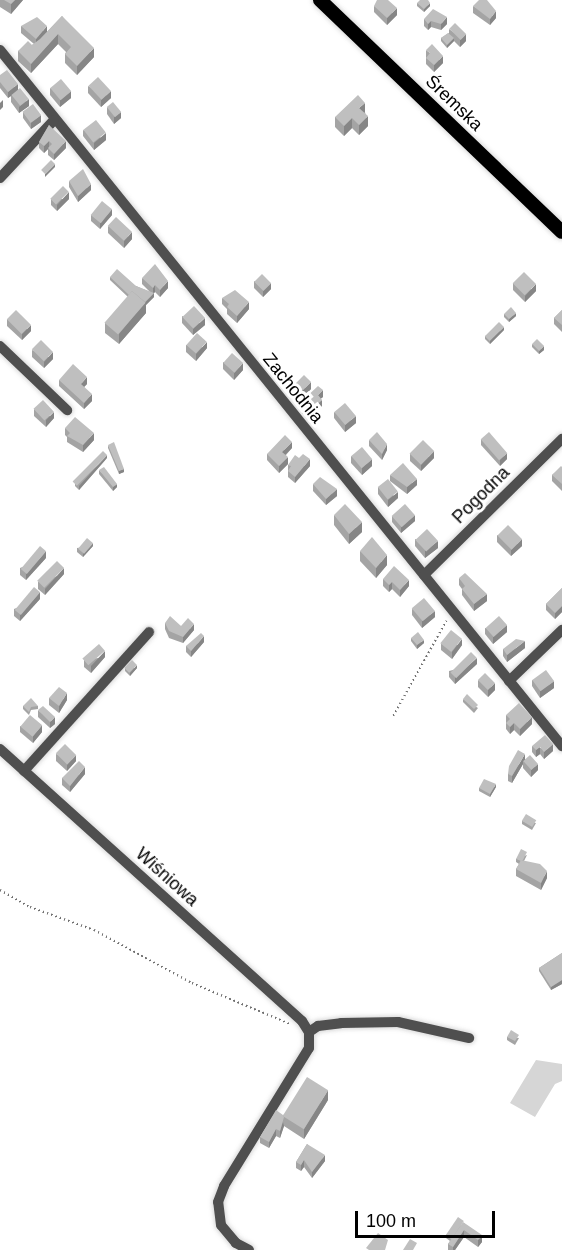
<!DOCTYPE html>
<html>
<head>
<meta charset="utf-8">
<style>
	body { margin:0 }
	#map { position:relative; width:562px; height:1250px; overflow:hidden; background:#fff; font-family:Helvetica,sans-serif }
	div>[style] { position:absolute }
	.green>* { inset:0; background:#d6d6d6 }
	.path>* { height:1.5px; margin-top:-0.75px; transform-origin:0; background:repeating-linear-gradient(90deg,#717171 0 1.5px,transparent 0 4.5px) }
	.roads { filter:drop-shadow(0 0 2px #dbdbdb) drop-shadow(0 0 2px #dbdbdb) }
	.minor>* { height:10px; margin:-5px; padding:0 5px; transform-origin:5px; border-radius:5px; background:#4f4f4f }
	.major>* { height:14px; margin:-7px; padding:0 7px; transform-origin:7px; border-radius:7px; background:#000 }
	.wall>* { inset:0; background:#a4a4a4 }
	.shaded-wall>* { inset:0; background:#868686 }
	.building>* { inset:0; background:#bfbfbf; transform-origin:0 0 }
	span { translate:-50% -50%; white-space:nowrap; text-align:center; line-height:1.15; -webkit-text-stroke:6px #fff; paint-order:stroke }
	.street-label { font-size:18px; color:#000 }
	.scale { position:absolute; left:355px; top:1211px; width:140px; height:27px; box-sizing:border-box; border:3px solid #000; border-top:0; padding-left:8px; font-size:18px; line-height:21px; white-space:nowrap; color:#000; -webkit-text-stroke:4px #fff; paint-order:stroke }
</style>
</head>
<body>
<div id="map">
	<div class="green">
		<i style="clip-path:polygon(536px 1060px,562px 1064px,562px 1081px,555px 1084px,535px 1117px,510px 1103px)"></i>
	</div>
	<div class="path">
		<i style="left:393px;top:716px;width:109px;rotate:-60.8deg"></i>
		<i style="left:0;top:890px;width:34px;rotate:30deg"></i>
		<i style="left:30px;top:907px;width:68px;rotate:19.8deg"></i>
		<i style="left:94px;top:930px;width:111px;rotate:28.4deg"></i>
		<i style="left:192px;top:983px;width:106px;rotate:22.7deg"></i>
	</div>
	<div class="roads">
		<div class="minor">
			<i style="left:0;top:50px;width:895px;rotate:51.08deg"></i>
			<i style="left:0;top:178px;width:79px;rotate:-47deg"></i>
			<i style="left:0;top:346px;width:93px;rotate:43.7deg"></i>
			<i style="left:424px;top:575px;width:194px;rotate:-44.6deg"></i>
			<i style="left:509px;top:681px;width:74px;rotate:-43.9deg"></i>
			<i style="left:0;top:749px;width:406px;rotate:42deg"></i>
			<i style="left:302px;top:1021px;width:13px;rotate:58deg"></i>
			<i style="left:24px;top:771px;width:187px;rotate:-48deg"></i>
			<i style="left:309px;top:1032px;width:11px;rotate:-34deg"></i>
			<i style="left:318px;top:1026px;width:23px;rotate:-7deg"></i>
			<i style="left:341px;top:1023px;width:57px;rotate:-1deg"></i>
			<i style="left:398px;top:1022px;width:73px;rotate:12.7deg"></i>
			<i style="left:249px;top:1250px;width:15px;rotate:-152deg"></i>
			<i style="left:236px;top:1243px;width:23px;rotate:-130deg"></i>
			<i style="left:221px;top:1225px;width:23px;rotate:-97deg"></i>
			<i style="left:218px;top:1202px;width:17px;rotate:-69deg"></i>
			<i style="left:224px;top:1186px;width:162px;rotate:-58.4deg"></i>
			<i style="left:309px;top:1048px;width:16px;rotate:-90deg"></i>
		</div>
		<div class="major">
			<i style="left:320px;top:0;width:335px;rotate:43.8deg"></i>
		</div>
	</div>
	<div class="wall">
		<i style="clip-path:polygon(0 0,23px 0,11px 14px,0 7px)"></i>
		<i style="clip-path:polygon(417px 3px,430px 6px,424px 12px,417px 6px)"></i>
		<i style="clip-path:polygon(374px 6px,397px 15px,387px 25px,374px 12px)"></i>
		<i style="clip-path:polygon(473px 6px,496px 18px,490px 25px,473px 13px)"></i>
		<i style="clip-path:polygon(62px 16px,94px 57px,77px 75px,65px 63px,65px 54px,66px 52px,58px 44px,31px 73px,18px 61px,18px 51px,34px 44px,21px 33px,21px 26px,47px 32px)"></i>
		<i style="clip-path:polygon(424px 19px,447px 24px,441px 30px,431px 27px,428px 30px,424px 26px)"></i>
		<i style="clip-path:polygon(449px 29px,466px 41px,460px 47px,454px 41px,447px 48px,441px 41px,441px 38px,449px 33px)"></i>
		<i style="clip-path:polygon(426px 50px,443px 63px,434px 72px,426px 64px)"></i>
		<i style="clip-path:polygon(0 75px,18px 90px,29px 106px,19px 113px,11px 102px,11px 96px,8px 98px,0 88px)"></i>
		<i style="clip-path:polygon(88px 86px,111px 98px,101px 107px,88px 93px)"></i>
		<i style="clip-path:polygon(50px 88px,71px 98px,60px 107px,50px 95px)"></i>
		<i style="clip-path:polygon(107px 107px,121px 118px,114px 124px,107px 114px)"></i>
		<i style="clip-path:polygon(23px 112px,41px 122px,31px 129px,23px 118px)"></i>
		<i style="clip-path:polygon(365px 112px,368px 126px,359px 135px,352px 128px,344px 136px,335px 127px,335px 117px)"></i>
		<i style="clip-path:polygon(49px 125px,66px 148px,54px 160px,48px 155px,48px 149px,44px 153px,39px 148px,39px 142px)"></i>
		<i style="clip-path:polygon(83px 130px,106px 140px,94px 150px,83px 136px)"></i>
		<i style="clip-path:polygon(69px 181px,91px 190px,78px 202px,69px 187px)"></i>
		<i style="clip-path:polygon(51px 199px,69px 199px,57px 211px,51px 205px)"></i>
		<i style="clip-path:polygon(91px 215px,112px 215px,100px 229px,91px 221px)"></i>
		<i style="clip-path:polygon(108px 226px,132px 239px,124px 248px,108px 233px)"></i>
		<i style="clip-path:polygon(110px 277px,136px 286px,150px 292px,142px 284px,142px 278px,168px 288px,160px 297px,155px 292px,154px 293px,154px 297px,146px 305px,146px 313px,119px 344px,105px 333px,105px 323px,128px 297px,110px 280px)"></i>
		<i style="clip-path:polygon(254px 281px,271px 289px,263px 297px,254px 288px)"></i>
		<i style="clip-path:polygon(513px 283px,536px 291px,525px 302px,513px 290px)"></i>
		<i style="clip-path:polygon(222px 298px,249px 309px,237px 323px,227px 314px,227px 309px,222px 304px)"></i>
		<i style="clip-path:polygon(562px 310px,562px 332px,554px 324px,554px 318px)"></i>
		<i style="clip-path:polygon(504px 314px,516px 316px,509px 322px,504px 317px)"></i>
		<i style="clip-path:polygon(182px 316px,205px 325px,193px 335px,182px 323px)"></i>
		<i style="clip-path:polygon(7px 319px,31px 331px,22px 340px,7px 326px)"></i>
		<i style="clip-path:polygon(504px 330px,490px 344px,485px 339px,485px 336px)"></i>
		<i style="clip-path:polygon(532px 344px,544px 350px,539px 354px,532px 347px)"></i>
		<i style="clip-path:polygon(186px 345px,207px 348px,196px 361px,186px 352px)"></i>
		<i style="clip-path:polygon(32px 350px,53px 359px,44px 368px,32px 357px)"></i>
		<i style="clip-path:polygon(223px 362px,243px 370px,234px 380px,223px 369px)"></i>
		<i style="clip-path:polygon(59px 380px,87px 384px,84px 387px,92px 401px,84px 409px,59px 386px)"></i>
		<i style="clip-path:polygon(294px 385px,311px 389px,301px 399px,294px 392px)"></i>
		<i style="clip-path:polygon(323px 397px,321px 398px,322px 406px,308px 420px,302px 413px,303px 400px)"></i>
		<i style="clip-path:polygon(34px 409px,54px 418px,46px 427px,34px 416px)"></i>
		<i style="clip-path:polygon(334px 412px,356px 423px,345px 432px,334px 418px)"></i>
		<i style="clip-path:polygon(65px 428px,94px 440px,83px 452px,67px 442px,67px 437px,65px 435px)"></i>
		<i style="clip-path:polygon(481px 439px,507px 459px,500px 466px,481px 445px)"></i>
		<i style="clip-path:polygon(369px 440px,387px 450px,382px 460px,369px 446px)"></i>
		<i style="clip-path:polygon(108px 445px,124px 472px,119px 474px,108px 448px)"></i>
		<i style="clip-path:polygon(292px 448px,286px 455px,288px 464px,279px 473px,267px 460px,267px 454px)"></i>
		<i style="clip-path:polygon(410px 454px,434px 458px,421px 471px,410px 461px)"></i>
		<i style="clip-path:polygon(351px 456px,372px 466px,362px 475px,351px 463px)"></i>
		<i style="clip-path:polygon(107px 458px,79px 490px,75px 486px,75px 483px)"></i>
		<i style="clip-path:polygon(288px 465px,310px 466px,295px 483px,288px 477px)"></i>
		<i style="clip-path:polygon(562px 467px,562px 491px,552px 481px,552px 475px)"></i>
		<i style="clip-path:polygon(99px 470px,117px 487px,113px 491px,99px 474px)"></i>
		<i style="clip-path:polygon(390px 475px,417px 485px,407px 494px,390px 481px)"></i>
		<i style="clip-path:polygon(313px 484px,337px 496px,326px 505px,313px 491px)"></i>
		<i style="clip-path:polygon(378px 487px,398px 498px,388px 507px,378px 494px)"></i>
		<i style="clip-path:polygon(334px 515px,362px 532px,349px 544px,334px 525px)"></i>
		<i style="clip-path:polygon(392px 516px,415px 521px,401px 533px,392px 522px)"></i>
		<i style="clip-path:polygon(497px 535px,522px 546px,511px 556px,497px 542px)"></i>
		<i style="clip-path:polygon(415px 539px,438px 548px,425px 558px,415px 546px)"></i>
		<i style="clip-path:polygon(93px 546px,83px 557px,77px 552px,77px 548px)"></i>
		<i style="clip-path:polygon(360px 551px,387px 565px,376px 578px,360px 561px)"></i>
		<i style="clip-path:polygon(46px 558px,26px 580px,20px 575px,20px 568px)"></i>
		<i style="clip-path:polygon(64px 574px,45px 595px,38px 589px,38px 582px)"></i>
		<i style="clip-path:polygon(459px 578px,487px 601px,474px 611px,462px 595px,462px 589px,459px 585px)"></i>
		<i style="clip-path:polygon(383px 579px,409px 586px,400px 597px,392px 589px,389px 592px,383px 586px)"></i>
		<i style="clip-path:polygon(562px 588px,562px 612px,555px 619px,546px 610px,546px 604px)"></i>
		<i style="clip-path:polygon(40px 599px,20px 621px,14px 616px,14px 609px)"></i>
		<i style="clip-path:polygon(412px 609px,435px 617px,422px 628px,412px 615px)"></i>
		<i style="clip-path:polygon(165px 623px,181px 626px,194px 630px,183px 643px,169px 638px,165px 629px)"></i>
		<i style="clip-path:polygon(485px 628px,507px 632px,493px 644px,485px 634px)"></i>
		<i style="clip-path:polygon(411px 638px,424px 643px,417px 649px,411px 641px)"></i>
		<i style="clip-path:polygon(204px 642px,191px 657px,186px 652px,186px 646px)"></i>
		<i style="clip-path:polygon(441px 644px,462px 645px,452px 659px,441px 650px)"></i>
		<i style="clip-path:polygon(525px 648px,507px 662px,503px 656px,503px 649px)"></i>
		<i style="clip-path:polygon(105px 657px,91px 673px,84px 667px,84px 660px)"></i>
		<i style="clip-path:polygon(477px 664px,455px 684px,449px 677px,449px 671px)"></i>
		<i style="clip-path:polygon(125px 668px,137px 668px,130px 676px,125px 671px)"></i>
		<i style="clip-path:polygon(478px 680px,495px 690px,488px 697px,478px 687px)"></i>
		<i style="clip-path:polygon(532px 680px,554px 688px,540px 698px,532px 686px)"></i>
		<i style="clip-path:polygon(49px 698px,67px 700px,59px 713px,49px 705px)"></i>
		<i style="clip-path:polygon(463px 699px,478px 708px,474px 713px,463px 702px)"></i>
		<i style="clip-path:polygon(23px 706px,38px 706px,38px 709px,31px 710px,29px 715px,23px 709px)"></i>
		<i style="clip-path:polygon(38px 710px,55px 724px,50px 728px,38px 717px)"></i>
		<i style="clip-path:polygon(506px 715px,532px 724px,520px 736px,514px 730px,510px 734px,506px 729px)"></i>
		<i style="clip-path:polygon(20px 726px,42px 732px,33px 743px,20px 732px)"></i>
		<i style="clip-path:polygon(532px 746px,553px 751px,544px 759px,540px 754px,536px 757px,532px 752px)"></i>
		<i style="clip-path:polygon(56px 754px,76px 761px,67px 771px,56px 761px)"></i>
		<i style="clip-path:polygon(525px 759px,538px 770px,531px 777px,523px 768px,523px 764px,512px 783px,508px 781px,508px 774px)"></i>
		<i style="clip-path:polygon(85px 774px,70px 792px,62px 785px,62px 778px)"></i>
		<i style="clip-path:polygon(496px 787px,490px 797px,479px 791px,479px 788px)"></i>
		<i style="clip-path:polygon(522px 821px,536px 823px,532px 830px,522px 824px)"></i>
		<i style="clip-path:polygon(527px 855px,524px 861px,547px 878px,541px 890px,516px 876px,516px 869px,519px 864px,516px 862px,516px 859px)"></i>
		<i style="clip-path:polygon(562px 953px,562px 984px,551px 990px,539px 971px,539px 968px)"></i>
		<i style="clip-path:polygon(507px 1037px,519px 1038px,515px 1045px,507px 1040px)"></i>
		<i style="clip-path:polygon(328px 1100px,304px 1139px,284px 1126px,280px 1138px,276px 1136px,269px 1148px,260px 1143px,260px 1137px,283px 1115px)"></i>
		<i style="clip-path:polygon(307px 1144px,325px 1161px,312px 1178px,304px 1167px,301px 1171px,296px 1168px,296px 1162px)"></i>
		<i style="clip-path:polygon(464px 1223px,482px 1242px,478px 1247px,464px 1237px,455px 1250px,448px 1250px,448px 1244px,450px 1241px,446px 1238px,446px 1235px)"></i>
	</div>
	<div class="shaded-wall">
		<i style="clip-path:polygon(15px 0,23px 0,11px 14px,11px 4px)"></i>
		<i style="clip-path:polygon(430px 3px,430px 6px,424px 12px,424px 9px)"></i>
		<i style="clip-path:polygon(397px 8px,397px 15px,387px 25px,387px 18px)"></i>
		<i style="clip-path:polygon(496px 11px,496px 18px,490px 25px,490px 19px)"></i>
		<i style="clip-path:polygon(447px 17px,447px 24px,441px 30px,441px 24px)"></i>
		<i style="clip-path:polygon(431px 21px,431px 27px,428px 30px,428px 24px)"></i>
		<i style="clip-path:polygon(47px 26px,47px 33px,36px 46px,36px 39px)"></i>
		<i style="clip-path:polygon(58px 34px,58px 44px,31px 73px,31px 64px)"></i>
		<i style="clip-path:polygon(466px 34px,466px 41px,460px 47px,460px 40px)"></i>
		<i style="clip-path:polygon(454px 38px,454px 41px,447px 48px,447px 45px)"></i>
		<i style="clip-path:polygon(94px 48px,94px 57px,77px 75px,77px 66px)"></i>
		<i style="clip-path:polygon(443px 56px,443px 63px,434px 72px,434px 65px)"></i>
		<i style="clip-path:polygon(18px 84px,18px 91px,8px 98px,8px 92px)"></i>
		<i style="clip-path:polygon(71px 91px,71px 98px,60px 107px,60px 100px)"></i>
		<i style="clip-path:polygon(111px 91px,111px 98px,101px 107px,101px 100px)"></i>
		<i style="clip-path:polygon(29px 99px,29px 106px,19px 113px,19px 107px)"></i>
		<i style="clip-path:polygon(3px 100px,3px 107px,0 110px,0 103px)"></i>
		<i style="clip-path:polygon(365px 103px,365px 112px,359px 118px,359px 108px)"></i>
		<i style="clip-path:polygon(121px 112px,121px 118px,114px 124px,114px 117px)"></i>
		<i style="clip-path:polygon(41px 115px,41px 122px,31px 129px,31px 122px)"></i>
		<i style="clip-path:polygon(368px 116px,368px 126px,359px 135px,359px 125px)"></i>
		<i style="clip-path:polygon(352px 118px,352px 128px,344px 136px,344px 126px)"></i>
		<i style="clip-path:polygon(106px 133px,106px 140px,94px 150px,94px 143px)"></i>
		<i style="clip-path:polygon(49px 141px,49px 148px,44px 153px,44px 146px)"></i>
		<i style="clip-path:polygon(66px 141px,66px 148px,54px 160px,54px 154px)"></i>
		<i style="clip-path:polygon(55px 164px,55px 167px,45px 177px,45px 174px)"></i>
		<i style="clip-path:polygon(91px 184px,91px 190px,78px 202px,78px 196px)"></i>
		<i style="clip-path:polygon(69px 192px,69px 199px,57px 211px,57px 205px)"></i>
		<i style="clip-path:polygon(112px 209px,112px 215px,100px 229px,100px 223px)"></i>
		<i style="clip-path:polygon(132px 232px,132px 239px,124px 248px,124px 241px)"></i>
		<i style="clip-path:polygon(168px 281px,168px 288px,160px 297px,160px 290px)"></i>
		<i style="clip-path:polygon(271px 283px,271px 289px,263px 297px,263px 290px)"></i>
		<i style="clip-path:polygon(536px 284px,536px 291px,525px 302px,525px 296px)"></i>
		<i style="clip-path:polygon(155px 285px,155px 292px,153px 294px,153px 288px)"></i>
		<i style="clip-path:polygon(154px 293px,154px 297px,146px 305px,146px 313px,119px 344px,119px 334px,142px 306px)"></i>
		<i style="clip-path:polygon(249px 302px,249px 309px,237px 323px,237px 316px)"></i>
		<i style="clip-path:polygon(516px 313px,516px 316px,509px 322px,509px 319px)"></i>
		<i style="clip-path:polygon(205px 318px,205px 325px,193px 335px,193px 329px)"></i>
		<i style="clip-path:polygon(31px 325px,31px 331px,22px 340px,22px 334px)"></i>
		<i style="clip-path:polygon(504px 327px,504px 330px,490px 344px,490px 340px)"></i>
		<i style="clip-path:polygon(207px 342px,207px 348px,196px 361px,196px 354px)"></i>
		<i style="clip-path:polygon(544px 346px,544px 350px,539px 354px,539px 351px)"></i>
		<i style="clip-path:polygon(53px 352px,53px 359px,44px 368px,44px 362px)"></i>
		<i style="clip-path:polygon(243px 363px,243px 370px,234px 380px,234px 373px)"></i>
		<i style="clip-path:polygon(87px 377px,87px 384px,81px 390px,81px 384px)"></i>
		<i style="clip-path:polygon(311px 382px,311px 389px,301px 399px,301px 392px)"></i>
		<i style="clip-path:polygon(323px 390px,323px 397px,318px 401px,318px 395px)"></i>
		<i style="clip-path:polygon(92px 394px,92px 401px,84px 409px,84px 403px)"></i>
		<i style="clip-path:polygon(322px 400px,322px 406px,308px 420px,308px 413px)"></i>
		<i style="clip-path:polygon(54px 412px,54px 418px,46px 427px,46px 420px)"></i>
		<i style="clip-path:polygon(356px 416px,356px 423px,345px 432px,345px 425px)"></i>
		<i style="clip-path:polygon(94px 433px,94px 440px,83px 452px,83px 445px)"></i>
		<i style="clip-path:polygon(292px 442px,292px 448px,282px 458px,282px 452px)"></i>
		<i style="clip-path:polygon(387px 444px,387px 450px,382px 460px,382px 454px)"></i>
		<i style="clip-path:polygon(434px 451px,434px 458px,421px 471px,421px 465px)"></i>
		<i style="clip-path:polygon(507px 453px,507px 459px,500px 466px,500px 460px)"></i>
		<i style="clip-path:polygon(107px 455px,107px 458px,79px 490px,79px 486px)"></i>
		<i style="clip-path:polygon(288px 457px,288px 464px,279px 473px,279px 466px)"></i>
		<i style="clip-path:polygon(310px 459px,310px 466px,295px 483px,295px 477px)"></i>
		<i style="clip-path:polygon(372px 459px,372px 466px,362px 475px,362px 468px)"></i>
		<i style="clip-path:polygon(124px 469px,124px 472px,119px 474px,119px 471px)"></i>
		<i style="clip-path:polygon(417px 479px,417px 485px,407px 494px,407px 487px)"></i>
		<i style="clip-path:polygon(117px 484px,117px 487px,113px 491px,113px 487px)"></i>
		<i style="clip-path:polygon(337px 489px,337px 496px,326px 505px,326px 499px)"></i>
		<i style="clip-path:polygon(398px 492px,398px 498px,388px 507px,388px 500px)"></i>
		<i style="clip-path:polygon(415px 515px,415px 521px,401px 533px,401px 527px)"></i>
		<i style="clip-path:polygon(362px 522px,362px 532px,349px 544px,349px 534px)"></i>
		<i style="clip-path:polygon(522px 539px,522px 546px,511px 556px,511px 550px)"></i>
		<i style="clip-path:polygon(438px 541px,438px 548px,425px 558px,425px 551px)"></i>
		<i style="clip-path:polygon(93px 543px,93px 546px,83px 557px,83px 554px)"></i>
		<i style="clip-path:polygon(46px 551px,46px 558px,26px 580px,26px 574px)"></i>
		<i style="clip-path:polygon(387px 555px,387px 565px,376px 578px,376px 568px)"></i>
		<i style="clip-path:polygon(64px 568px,64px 574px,45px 595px,45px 589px)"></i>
		<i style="clip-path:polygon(409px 580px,409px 586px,400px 597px,400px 590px)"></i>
		<i style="clip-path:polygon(392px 582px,392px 589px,389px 592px,389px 585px)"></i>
		<i style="clip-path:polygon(40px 592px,40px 599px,20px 621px,20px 614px)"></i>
		<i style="clip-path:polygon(487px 594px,487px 601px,474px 611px,474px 604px)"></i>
		<i style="clip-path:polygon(562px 606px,562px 612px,555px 619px,555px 613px)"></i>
		<i style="clip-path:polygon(435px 611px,435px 617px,422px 628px,422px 621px)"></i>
		<i style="clip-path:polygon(194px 624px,194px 630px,183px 643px,183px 637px)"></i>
		<i style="clip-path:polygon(507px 625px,507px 632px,493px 644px,493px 637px)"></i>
		<i style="clip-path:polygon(204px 636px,204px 642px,191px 657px,191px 651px)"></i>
		<i style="clip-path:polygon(462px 639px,462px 645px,452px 659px,452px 652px)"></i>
		<i style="clip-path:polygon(424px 640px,424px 643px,417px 649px,417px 645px)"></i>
		<i style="clip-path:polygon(525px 641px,525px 648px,507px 662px,507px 655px)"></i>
		<i style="clip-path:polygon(105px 651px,105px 657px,91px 673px,91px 666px)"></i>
		<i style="clip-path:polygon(477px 658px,477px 664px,455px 684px,455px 677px)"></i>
		<i style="clip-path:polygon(137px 665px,137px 668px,130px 676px,130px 673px)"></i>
		<i style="clip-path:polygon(554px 681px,554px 688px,540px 698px,540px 691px)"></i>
		<i style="clip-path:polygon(495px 683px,495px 690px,488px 697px,488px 690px)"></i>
		<i style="clip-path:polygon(67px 693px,67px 700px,59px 713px,59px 706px)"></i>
		<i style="clip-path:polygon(55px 717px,55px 724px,50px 728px,50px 722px)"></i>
		<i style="clip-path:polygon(532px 717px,532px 724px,520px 736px,520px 729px)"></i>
		<i style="clip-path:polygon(514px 723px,514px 730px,510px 734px,510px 727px)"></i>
		<i style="clip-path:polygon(42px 725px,42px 732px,33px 743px,33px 736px)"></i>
		<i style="clip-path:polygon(553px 744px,553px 751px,544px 759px,544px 752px)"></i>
		<i style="clip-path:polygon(540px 747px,540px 754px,536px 757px,536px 750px)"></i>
		<i style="clip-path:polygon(525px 754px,525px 761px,523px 761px,523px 764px,512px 783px,512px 776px)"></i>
		<i style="clip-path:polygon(76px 755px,76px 761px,67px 771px,67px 765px)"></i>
		<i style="clip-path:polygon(538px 764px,538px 770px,531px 777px,531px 770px)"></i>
		<i style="clip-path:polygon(85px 767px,85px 774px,70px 792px,70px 786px)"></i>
		<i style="clip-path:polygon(496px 784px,496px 787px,490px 797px,490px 794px)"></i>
		<i style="clip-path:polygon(547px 871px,547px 878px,541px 890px,541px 883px)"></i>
		<i style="clip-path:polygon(562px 980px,562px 984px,551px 990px,551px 987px)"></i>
		<i style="clip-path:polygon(328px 1090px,328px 1100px,304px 1139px,304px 1129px)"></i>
		<i style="clip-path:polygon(283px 1122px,284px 1126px,280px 1138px,280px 1131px)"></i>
		<i style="clip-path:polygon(276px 1129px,276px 1136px,269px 1148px,269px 1142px)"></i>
		<i style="clip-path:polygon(325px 1155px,325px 1161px,312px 1178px,312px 1172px)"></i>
		<i style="clip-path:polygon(304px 1160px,304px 1167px,301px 1171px,301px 1165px)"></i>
		<i style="clip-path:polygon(464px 1230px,464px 1237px,455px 1250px,453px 1250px,453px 1247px)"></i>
		<i style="clip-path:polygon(482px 1235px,482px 1242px,478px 1247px,478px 1240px)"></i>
	</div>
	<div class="building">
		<i style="clip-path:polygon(4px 0,15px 0,11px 4px)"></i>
		<i style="clip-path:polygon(377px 0,388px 0,397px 8px,387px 18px,374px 6px)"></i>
		<i style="clip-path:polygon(420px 0,428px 0,430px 3px,424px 9px,417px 3px)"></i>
		<i style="clip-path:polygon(479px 0,487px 0,496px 11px,490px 19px,473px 6px)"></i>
		<i style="clip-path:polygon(433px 9px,447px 17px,441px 24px,431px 21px,428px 24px,424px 19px)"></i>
		<i style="clip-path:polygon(62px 16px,94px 48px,77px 66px,65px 54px,71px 47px,58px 34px,31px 64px,18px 51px,28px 41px,32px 45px,40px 39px)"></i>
		<i style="clip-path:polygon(37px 17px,47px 26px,36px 39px,21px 26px)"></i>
		<i style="left:455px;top:23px;width:16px;height:8px;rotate:45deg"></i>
		<i style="clip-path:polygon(448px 33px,454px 38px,447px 45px,441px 38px)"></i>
		<i style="clip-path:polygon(432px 44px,443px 56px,434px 65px,426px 58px,430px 53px,426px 50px)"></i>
		<i style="clip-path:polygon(7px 70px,18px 84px,8px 92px,0 82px,0 75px)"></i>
		<i style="left:98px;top:77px;width:19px;height:13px;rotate:47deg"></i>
		<i style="left:61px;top:79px;width:16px;height:14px;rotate:50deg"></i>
		<i style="left:20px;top:88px;width:14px;height:11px;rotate:51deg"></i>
		<i style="clip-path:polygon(358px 95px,365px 103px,359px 108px,368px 116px,359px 125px,352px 118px,344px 126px,335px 117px)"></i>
		<i style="left:113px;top:102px;width:13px;height:8px;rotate:51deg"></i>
		<i style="left:33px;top:104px;width:14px;height:13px;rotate:54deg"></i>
		<i style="left:96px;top:120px;width:16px;height:16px;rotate:52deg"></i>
		<i style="clip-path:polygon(49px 125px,66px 141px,54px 154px,48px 148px,52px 144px,49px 141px,44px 146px,39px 142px)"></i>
		<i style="left:51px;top:160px;width:6px;height:14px;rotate:45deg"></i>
		<i style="clip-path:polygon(83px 169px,91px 184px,78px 196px,69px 181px)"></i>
		<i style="left:63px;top:186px;width:8px;height:18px;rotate:45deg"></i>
		<i style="left:102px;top:201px;width:13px;height:18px;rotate:39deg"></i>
		<i style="left:116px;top:217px;width:22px;height:12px;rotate:43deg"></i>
		<i style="clip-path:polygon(155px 264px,168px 281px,160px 290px,155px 285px,153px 288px,142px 278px)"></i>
		<i style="clip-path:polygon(117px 269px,136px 286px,154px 293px,145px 302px,132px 291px,129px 295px,110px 277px)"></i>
		<i style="left:524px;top:272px;width:17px;height:16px;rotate:45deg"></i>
		<i style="left:262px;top:274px;width:13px;height:11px;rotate:45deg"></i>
		<i style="clip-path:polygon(235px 290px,249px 302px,237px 316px,227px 307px,229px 304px,222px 298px)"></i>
		<i style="left:132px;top:291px;width:18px;height:42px;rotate:41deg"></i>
		<i style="left:194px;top:306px;width:16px;height:16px;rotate:47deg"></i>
		<i style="clip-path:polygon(511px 307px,516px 313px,509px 319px,504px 314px)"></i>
		<i style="left:16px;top:310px;width:21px;height:13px;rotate:45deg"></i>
		<i style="clip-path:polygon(562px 310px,562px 325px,554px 318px)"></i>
		<i style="left:499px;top:322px;width:7px;height:20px;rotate:45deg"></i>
		<i style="left:197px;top:333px;width:13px;height:16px;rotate:42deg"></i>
		<i style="left:537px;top:339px;width:10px;height:7px;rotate:45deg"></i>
		<i style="left:41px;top:340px;width:17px;height:13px;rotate:45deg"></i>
		<i style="left:232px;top:353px;width:15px;height:13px;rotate:42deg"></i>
		<i style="clip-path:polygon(73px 364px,87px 377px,81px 384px,92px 394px,84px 403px,59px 380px)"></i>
		<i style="left:304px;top:375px;width:10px;height:14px;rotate:45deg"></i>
		<i style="clip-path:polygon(318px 386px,323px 390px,318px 395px,322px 400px,308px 413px,302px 406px,306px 403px,303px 400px)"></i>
		<i style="left:43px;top:400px;width:16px;height:13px;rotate:47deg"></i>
		<i style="left:345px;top:403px;width:17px;height:14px;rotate:50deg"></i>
		<i style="clip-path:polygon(75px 417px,94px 433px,83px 445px,67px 436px,70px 433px,65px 428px)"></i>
		<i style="clip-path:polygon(377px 432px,387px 444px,382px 454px,369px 440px)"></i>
		<i style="left:489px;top:432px;width:28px;height:11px;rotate:49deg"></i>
		<i style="clip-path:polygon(285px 435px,292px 442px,282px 452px,288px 457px,279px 466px,267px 454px)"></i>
		<i style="left:423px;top:440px;width:16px;height:19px;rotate:45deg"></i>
		<i style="clip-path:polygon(114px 442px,124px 469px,119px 471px,108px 445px)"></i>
		<i style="left:362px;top:447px;width:16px;height:14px;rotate:50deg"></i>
		<i style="left:103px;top:451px;width:6px;height:43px;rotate:45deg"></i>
		<i style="clip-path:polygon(303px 454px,310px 459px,295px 477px,288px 471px,291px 466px,288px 465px,295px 455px,299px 458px)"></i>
		<i style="clip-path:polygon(403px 463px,417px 479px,407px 487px,390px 475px)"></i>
		<i style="clip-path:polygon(561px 466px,562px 467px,562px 484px,552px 475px)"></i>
		<i style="clip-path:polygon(104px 467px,117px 484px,113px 487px,99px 470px)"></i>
		<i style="clip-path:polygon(320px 477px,337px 489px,326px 499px,313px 484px)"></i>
		<i style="left:388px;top:479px;width:16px;height:13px;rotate:52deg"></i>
		<i style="clip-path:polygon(345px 504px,362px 522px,349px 534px,334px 515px)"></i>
		<i style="left:405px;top:504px;width:15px;height:18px;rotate:48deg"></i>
		<i style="left:508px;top:525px;width:20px;height:15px;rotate:45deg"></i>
		<i style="left:427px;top:529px;width:16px;height:16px;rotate:47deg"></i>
		<i style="clip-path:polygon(372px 537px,387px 555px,376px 568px,360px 551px)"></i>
		<i style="left:87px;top:538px;width:8px;height:14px;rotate:40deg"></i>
		<i style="left:40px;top:546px;width:8px;height:30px;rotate:40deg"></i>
		<i style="left:57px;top:561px;width:10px;height:28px;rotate:45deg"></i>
		<i style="clip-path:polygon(394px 566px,409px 580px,400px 590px,392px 582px,389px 585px,383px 579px)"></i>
		<i style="clip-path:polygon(465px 573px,487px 594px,474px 604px,462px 589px,465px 586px,459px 578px)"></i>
		<i style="left:34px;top:587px;width:8px;height:30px;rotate:40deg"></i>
		<i style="clip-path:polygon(562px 588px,562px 606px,555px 613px,546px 604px)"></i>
		<i style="left:424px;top:598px;width:17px;height:16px;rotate:50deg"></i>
		<i style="clip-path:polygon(170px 616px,181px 626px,188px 618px,194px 624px,183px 637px,169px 631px,165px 623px)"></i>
		<i style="left:499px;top:616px;width:12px;height:18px;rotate:48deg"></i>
		<i style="left:451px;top:630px;width:14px;height:17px;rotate:39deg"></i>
		<i style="clip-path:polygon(418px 632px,424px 640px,417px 645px,411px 638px)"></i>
		<i style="clip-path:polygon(201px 633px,204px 636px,191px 651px,186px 646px)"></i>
		<i style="clip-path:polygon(516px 639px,525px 641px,507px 655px,503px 649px)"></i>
		<i style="left:99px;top:644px;width:9px;height:22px;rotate:49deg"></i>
		<i style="left:471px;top:652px;width:8px;height:29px;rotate:45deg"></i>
		<i style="left:132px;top:660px;width:7px;height:11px;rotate:45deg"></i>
		<i style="left:546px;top:670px;width:14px;height:17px;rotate:54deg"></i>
		<i style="left:485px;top:673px;width:14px;height:10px;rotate:45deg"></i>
		<i style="clip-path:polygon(59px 687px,67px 693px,59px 706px,49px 698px)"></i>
		<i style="clip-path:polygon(467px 694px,478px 705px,474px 709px,463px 699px)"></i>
		<i style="clip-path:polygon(31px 698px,38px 706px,31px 707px,29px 712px,23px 706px)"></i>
		<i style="clip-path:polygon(519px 703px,532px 717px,520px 729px,514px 723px,510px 727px,506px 723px,510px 719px,506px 715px)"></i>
		<i style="clip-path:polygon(43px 706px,55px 717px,50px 722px,38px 710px)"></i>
		<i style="left:30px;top:715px;width:16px;height:15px;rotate:40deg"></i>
		<i style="clip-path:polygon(545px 735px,553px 744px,544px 752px,540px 747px,536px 750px,532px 746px)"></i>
		<i style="left:65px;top:744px;width:16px;height:13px;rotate:45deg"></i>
		<i style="clip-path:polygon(518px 750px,525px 754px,512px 776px,508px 774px,509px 766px)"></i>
		<i style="left:530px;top:755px;width:12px;height:9px;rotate:48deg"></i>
		<i style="clip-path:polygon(79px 761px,85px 767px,70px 786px,62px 778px)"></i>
		<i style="clip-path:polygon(484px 779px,496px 784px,490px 794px,479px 788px)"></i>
		<i style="left:526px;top:814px;width:12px;height:8px;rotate:31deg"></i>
		<i style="clip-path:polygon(521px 849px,527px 852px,523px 860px,521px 860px,521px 861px,516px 859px)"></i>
		<i style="clip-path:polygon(521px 860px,540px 864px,547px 871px,541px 883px,516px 869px)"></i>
		<i style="clip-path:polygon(562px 953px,562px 980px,551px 987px,539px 968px)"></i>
		<i style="clip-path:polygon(511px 1030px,519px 1035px,515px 1041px,507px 1037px)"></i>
		<i style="left:307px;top:1077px;width:25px;height:46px;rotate:32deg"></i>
		<i style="clip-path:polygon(276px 1110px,283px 1115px,283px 1116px,284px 1117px,280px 1131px,276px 1129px,269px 1142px,260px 1137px)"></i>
		<i style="clip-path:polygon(307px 1144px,325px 1155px,312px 1172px,304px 1160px,301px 1165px,296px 1162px)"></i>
		<i style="left:458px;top:1217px;width:7px;height:22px;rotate:34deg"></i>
		<i style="clip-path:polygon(463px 1222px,482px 1235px,478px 1240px,464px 1230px,453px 1247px,448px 1244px)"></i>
		<i style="clip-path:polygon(378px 1233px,388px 1240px,385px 1250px,369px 1250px,366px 1248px)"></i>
		<i style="clip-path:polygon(410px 1239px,417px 1243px,413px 1250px,403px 1250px)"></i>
	</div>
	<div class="street-label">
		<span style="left:454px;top:103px;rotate:44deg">Śremska</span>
		<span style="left:293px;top:388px;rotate:51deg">Zachodnia</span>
		<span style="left:481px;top:495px;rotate:-45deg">Pogodna</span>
		<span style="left:167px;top:877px;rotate:42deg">Wiśniowa</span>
	</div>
	<div class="scale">100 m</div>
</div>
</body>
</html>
